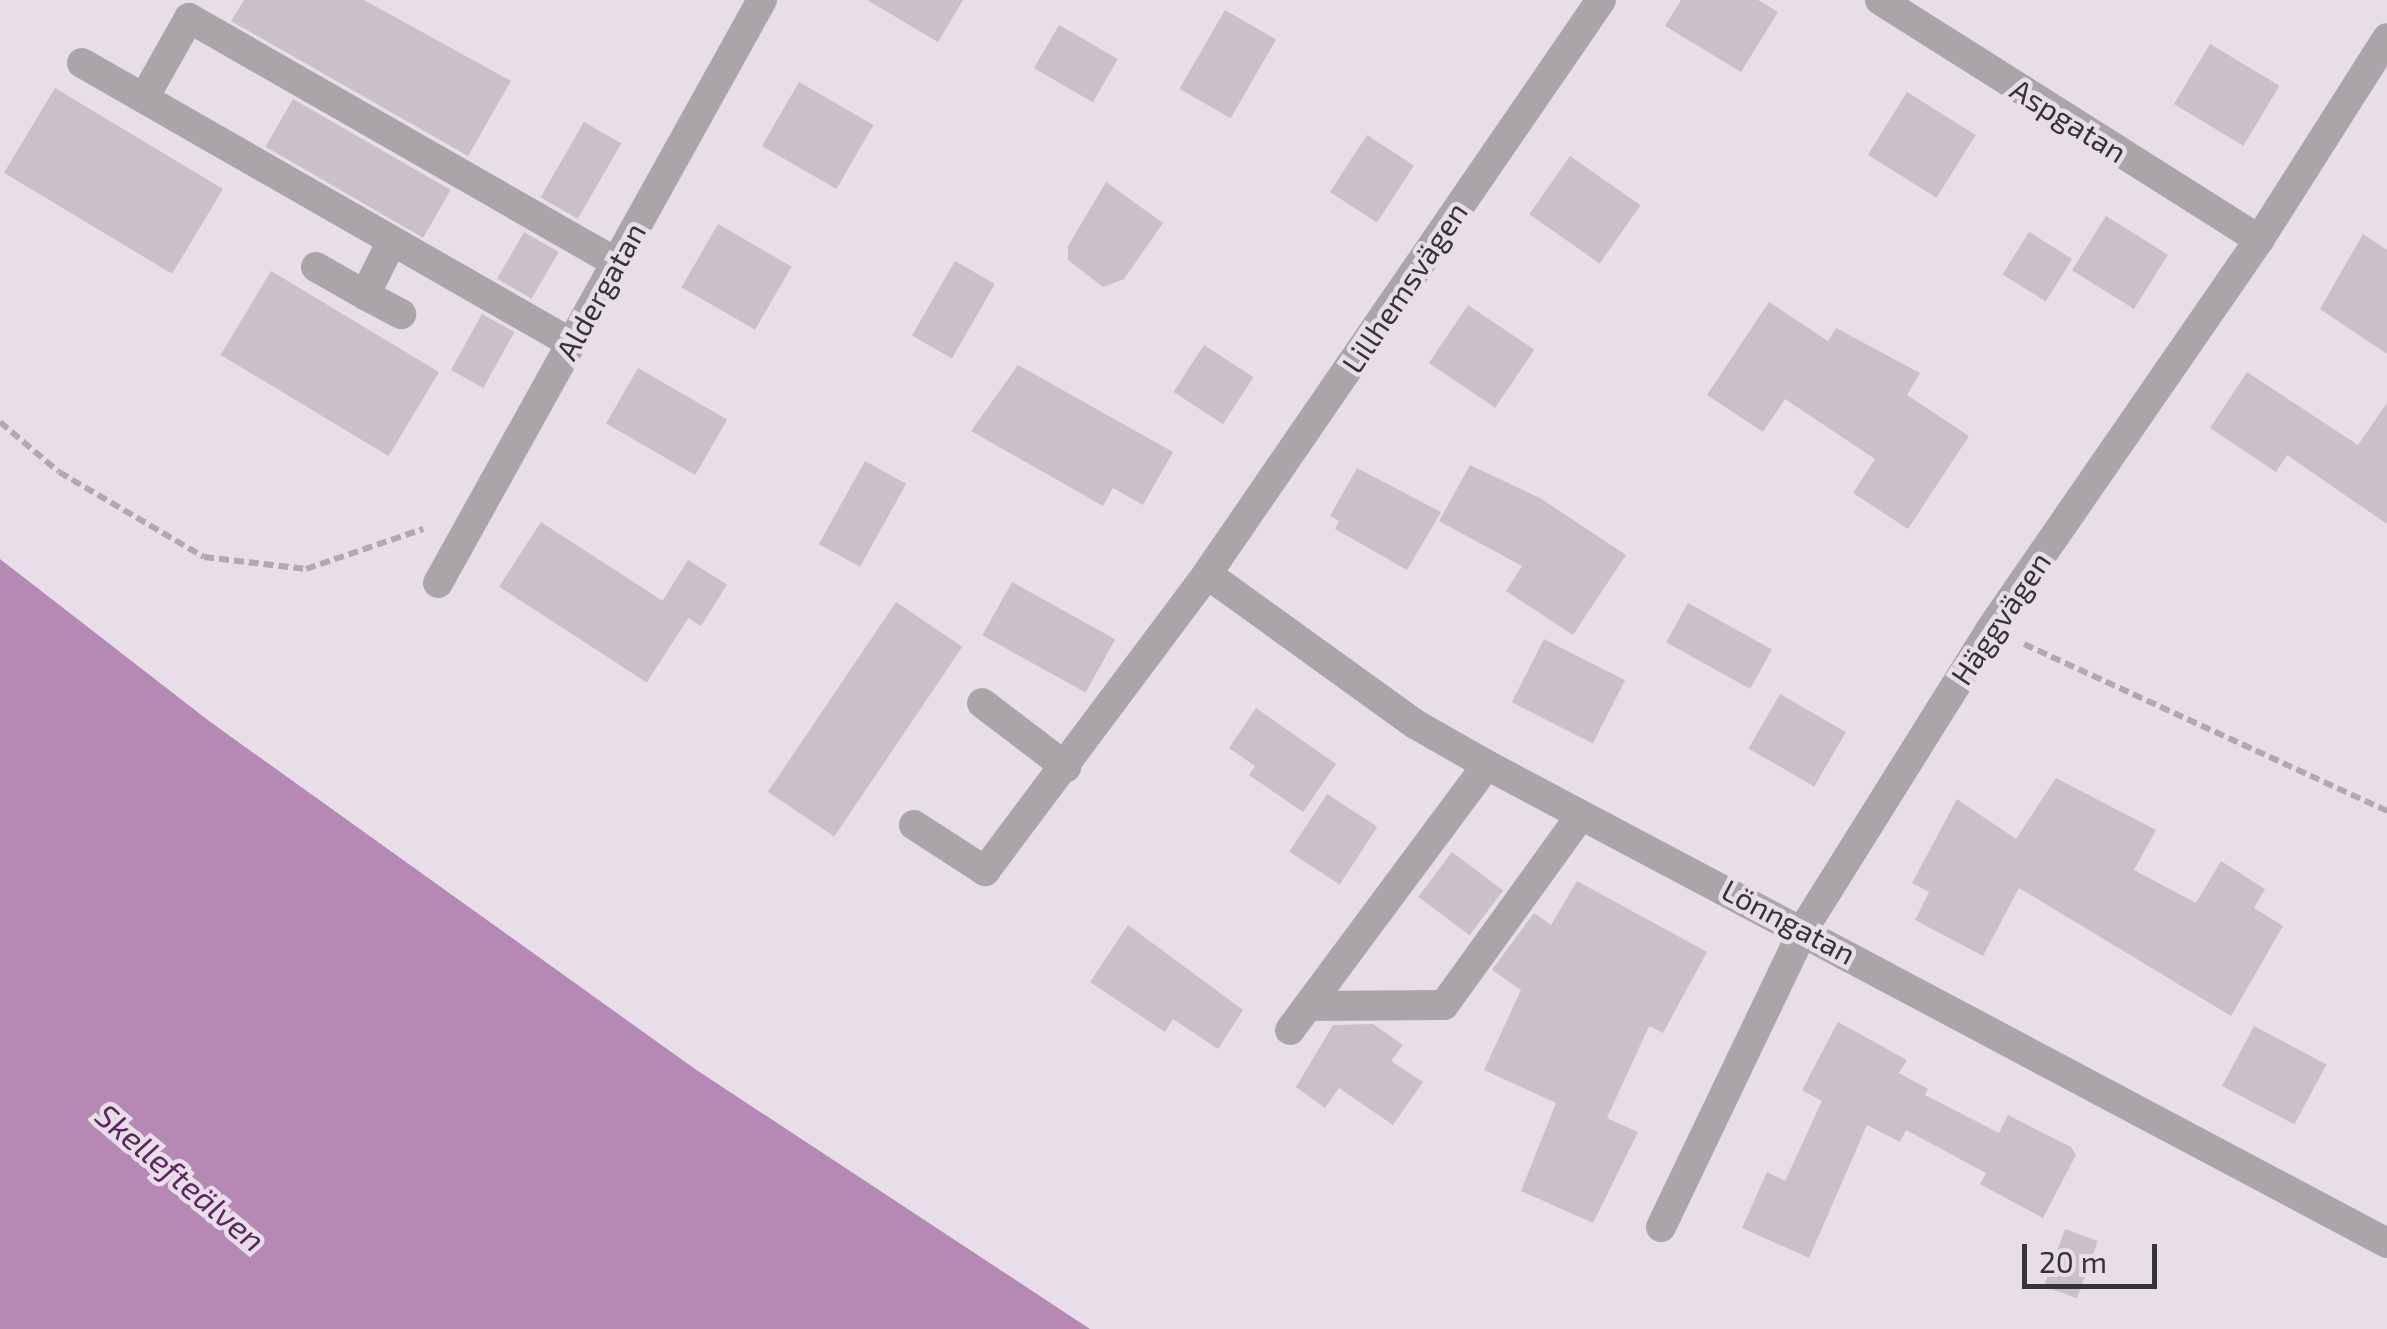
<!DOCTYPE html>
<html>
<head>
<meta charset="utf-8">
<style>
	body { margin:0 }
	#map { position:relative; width:2387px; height:1329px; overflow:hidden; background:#e8dee8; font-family:"Exo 2",sans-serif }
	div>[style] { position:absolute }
	.water>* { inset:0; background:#b688b4 }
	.building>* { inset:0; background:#cac0c9; transform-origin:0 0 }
	.path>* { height:6px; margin-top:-3px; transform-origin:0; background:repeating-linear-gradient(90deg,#b1a9b1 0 10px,transparent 0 15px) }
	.minor>* { height:30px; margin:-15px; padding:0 15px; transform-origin:15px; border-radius:15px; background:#a9a5a9 }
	span { translate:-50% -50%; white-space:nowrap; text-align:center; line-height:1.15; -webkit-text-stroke:9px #e8dee8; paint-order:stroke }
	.street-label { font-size:30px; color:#373336 }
	.water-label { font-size:32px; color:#5e265e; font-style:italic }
	.scale { position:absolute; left:2022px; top:1244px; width:135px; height:45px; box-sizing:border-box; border:5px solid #373336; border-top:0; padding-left:12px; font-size:30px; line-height:35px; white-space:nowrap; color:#373336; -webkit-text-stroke:8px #e8dee8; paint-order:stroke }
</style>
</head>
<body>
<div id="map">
	<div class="water">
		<i style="clip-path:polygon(0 559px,209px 721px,695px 1069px,1090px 1329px,0 1329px)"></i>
	</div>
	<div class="building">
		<i style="clip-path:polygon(244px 0,364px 0,511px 81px,468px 156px,231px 21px)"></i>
		<i style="clip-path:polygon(867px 0,963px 0,938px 42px)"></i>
		<i style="clip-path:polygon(1681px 0,1758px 0,1778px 12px,1741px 72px,1665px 26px)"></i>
		<i style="left:1225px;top:10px;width:59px;height:91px;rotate:30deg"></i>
		<i style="left:1059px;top:25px;width:68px;height:50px;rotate:30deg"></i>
		<i style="left:2210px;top:44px;width:81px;height:70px;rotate:31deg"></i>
		<i style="left:799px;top:82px;width:86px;height:74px;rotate:30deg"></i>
		<i style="left:55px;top:88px;width:196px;height:99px;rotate:31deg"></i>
		<i style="left:1907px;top:92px;width:81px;height:74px;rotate:32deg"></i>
		<i style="left:293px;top:99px;width:182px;height:55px;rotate:30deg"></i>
		<i style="left:584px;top:122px;width:43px;height:87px;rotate:30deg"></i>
		<i style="left:1367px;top:135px;width:56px;height:68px;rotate:33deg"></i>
		<i style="left:1570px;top:156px;width:86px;height:71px;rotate:35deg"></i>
		<i style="clip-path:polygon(1106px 182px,1163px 223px,1124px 279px,1103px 287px,1068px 260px,1068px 246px)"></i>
		<i style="left:2106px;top:216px;width:73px;height:64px;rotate:32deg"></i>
		<i style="left:718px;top:224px;width:85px;height:73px;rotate:30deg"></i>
		<i style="left:524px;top:232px;width:40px;height:54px;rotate:30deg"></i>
		<i style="left:2029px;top:232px;width:51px;height:50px;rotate:32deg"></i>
		<i style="clip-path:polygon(2363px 234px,2387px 250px,2387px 354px,2320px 309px)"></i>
		<i style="left:955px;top:261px;width:46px;height:86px;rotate:30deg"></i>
		<i style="left:271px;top:271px;width:196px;height:98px;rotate:31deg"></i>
		<i style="clip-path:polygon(1769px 302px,1828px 341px,1836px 328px,1920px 373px,1907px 395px,1969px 436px,1908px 529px,1853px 493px,1875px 459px,1785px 399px,1763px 432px,1707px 395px)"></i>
		<i style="left:1468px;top:305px;width:80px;height:70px;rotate:34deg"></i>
		<i style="left:482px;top:314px;width:37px;height:64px;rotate:29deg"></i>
		<i style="left:1204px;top:345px;width:59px;height:56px;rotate:33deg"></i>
		<i style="clip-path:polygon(1018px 365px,1173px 452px,1143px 505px,1113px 488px,1103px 506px,971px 431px)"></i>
		<i style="left:638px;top:368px;width:103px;height:64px;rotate:30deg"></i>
		<i style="clip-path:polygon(2247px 372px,2358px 445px,2387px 403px,2387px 524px,2287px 455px,2276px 472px,2210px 428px)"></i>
		<i style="left:865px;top:461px;width:47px;height:95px;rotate:29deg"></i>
		<i style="clip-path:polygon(1470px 465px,1540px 498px,1626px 555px,1573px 635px,1506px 591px,1522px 566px,1439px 521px)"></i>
		<i style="clip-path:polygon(1357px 468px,1441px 512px,1407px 570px,1335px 529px,1339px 521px,1330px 516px)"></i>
		<i style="left:541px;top:522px;width:176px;height:77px;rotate:33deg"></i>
		<i style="left:688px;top:560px;width:46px;height:49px;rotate:32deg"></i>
		<i style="left:1012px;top:582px;width:118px;height:61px;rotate:29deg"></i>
		<i style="left:896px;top:602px;width:80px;height:229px;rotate:34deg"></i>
		<i style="left:1688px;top:603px;width:96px;height:45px;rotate:29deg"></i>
		<i style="left:1544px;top:639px;width:91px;height:71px;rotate:27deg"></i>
		<i style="left:1780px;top:694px;width:76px;height:63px;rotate:30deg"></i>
		<i style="clip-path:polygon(1256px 708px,1336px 764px,1303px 812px,1249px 775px,1255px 766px,1229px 748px)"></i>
		<i style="clip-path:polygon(2056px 778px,2156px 830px,2134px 870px,2196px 903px,2221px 861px,2265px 889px,2254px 908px,2283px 926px,2231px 1016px,2019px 888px,1983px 956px,1915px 920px,1929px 892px,1912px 883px,1957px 799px,2016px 839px)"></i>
		<i style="left:1327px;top:794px;width:60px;height:69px;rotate:33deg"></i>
		<i style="left:1452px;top:852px;width:64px;height:56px;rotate:37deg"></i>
		<i style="clip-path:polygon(1577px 881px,1707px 952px,1663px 1033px,1649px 1026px,1607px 1118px,1638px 1132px,1593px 1223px,1521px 1191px,1556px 1103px,1484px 1070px,1521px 990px,1492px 970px,1534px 913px,1551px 925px)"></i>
		<i style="clip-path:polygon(1128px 925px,1243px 1010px,1218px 1049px,1173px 1019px,1165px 1032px,1090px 982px)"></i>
		<i style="clip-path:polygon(1838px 1022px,1907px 1060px,1899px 1073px,1928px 1089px,1925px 1095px,1999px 1133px,2008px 1115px,2071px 1147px,2076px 1155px,2043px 1218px,1980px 1184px,1986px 1173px,1906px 1130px,1900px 1142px,1867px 1125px,1809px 1258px,1742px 1228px,1767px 1172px,1785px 1181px,1822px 1101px,1802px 1090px)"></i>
		<i style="clip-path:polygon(1373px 1024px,1403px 1045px,1391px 1061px,1423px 1082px,1393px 1125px,1339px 1088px,1325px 1108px,1296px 1087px,1333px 1025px)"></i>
		<i style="left:2254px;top:1026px;width:82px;height:68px;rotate:28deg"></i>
		<i style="left:2065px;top:1229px;width:35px;height:61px;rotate:20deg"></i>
	</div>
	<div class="path">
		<i style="left:0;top:422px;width:77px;rotate:40.3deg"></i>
		<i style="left:59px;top:472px;width:168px;rotate:30.4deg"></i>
		<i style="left:204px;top:557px;width:103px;rotate:6.7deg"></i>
		<i style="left:306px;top:569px;width:124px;rotate:-18.9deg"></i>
		<i style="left:2024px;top:644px;width:400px;rotate:24.7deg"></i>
	</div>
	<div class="minor">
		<i style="left:1880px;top:0;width:449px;rotate:32.3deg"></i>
		<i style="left:82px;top:63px;width:563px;rotate:29.8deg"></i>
		<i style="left:144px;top:98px;width:92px;rotate:-60.6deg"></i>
		<i style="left:189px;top:18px;width:492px;rotate:29.8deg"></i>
		<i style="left:316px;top:267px;width:56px;rotate:29.7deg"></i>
		<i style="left:365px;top:295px;width:60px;rotate:-63.4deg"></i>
		<i style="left:365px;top:295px;width:41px;rotate:27.8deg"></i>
		<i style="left:1207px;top:574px;width:256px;rotate:35.8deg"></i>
		<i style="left:1415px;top:724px;width:83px;rotate:29.7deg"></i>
		<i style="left:1487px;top:765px;width:1019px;rotate:27.97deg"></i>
		<i style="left:438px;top:583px;width:667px;rotate:-60.94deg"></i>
		<i style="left:982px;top:703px;width:106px;rotate:37.3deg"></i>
		<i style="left:914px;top:825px;width:85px;rotate:32.9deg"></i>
		<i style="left:985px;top:871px;width:371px;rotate:-53.2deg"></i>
		<i style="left:1207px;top:574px;width:696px;rotate:-55.53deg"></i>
		<i style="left:1308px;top:1006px;width:136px;rotate:-0.4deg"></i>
		<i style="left:1444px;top:1005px;width:234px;rotate:-54.2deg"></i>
		<i style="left:1290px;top:1030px;width:330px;rotate:-53.4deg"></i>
		<i style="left:1661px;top:1227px;width:331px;rotate:-64.4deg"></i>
		<i style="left:1804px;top:928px;width:351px;rotate:-58deg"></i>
		<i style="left:1990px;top:630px;width:474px;rotate:-55.4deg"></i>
		<i style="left:2259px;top:240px;width:239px;rotate:-57.6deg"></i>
	</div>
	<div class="street-label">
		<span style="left:2069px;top:120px;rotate:32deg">Aspgatan</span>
		<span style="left:1404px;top:287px;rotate:-56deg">Lillhemsvägen</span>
		<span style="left:600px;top:291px;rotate:-61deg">Aldergatan</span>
		<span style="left:2000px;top:618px;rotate:-56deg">Häggvägen</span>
		<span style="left:1789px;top:921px;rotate:28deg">Lönngatan</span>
	</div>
	<div class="water-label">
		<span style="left:181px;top:1177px;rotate:40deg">Skellefteälven</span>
	</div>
	<div class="scale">20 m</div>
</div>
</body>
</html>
